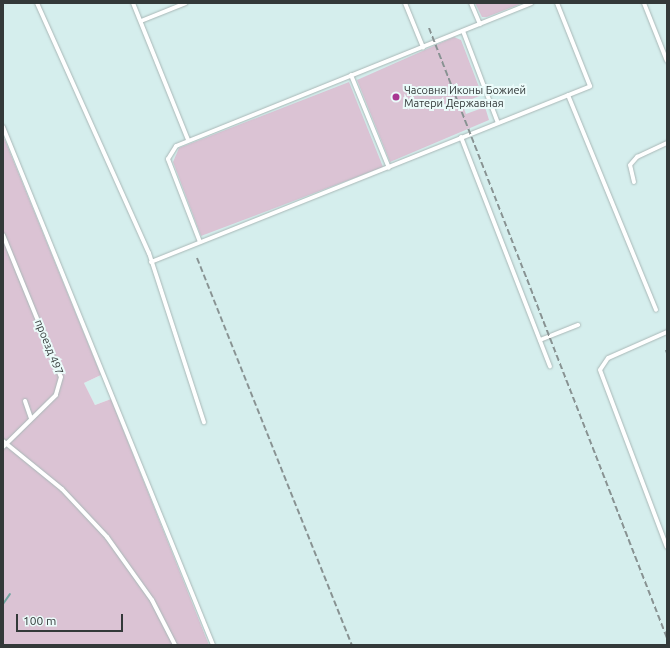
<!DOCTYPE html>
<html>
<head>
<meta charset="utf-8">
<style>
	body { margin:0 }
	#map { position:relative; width:670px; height:648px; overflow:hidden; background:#ebfbfa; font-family:Ubuntu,sans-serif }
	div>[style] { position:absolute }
	.built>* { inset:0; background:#d5eeed }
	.green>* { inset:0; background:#dbc3d4 }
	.stream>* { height:2px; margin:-1px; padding:0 1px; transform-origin:1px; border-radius:1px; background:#73a6a3 }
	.roads { filter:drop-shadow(0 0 1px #a9b8b7) drop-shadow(0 0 1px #a9b8b7) }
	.service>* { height:4px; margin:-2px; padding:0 2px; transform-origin:2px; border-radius:2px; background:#fff }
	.rail>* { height:2px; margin-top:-1px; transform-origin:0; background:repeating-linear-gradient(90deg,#889292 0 6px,transparent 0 9px) }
	.dots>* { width:11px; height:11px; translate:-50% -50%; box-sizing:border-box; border:2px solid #ebfbfa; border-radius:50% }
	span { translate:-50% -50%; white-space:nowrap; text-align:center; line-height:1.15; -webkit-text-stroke:4px #ebfbfa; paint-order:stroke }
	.poi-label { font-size:11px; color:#333939 }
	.left { translate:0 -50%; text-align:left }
	.street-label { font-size:11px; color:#333939 }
	.frame { position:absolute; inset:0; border:4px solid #333939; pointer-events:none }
	.scale { position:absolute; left:16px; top:614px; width:107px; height:18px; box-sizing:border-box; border:2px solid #333939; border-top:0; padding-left:5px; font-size:12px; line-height:14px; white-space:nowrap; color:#333939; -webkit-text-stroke:3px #ebfbfa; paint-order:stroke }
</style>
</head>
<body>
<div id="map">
	<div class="built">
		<i style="clip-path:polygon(3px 3px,667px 3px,667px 645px,209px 645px,111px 399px,95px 405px,84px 383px,101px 375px,3px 135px)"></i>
	</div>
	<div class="green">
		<i style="clip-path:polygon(475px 3px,523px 3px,487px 17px,482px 17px)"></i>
		<i style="clip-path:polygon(454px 37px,461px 40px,482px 95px,462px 103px,466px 114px,485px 107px,489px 120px,390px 162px,357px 80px)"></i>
		<i style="clip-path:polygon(349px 82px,383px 167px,201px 236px,173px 162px,179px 148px)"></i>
		<i style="clip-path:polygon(3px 135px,101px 375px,84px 383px,95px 405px,111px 399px,209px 645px,3px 645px)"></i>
	</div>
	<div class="stream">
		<i style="left:3px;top:604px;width:12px;rotate:-55deg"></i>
	</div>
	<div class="roads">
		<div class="service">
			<i style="left:37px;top:3px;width:274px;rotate:65.9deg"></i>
			<i style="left:149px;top:253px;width:178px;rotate:72deg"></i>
			<i style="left:133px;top:3px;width:148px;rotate:68.1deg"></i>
			<i style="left:405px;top:3px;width:48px;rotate:67.8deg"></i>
			<i style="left:471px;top:3px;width:23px;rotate:67deg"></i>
			<i style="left:644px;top:3px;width:62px;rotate:68.4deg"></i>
			<i style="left:141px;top:21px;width:48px;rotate:-21.8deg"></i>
			<i style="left:463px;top:31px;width:98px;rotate:69.2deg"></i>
			<i style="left:351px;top:75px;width:100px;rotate:67.8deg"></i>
			<i style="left:568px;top:95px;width:232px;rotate:67.7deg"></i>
			<i style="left:3px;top:127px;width:559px;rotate:67.93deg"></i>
			<i style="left:461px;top:137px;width:246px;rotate:68.8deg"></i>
			<i style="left:634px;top:182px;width:17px;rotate:-103deg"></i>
			<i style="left:630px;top:165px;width:11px;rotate:-49deg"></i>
			<i style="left:637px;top:157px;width:33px;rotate:-25deg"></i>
			<i style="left:3px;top:235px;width:153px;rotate:67.8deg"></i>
			<i style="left:61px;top:377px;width:19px;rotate:106deg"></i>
			<i style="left:56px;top:395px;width:74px;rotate:135.5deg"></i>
			<i style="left:200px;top:242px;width:89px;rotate:-111.1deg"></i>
			<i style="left:168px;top:159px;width:15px;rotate:-58deg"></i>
			<i style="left:176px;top:146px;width:383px;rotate:-21.9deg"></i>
			<i style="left:151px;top:262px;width:473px;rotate:-21.8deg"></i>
			<i style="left:590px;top:86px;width:89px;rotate:-111.7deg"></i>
			<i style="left:667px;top:332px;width:64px;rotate:156.2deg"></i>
			<i style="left:608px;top:358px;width:14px;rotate:124deg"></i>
			<i style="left:600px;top:370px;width:189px;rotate:69.3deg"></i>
			<i style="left:540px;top:340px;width:41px;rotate:-21.5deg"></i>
			<i style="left:25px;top:401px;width:18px;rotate:71deg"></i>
			<i style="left:3px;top:441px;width:76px;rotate:39.1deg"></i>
			<i style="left:62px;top:489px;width:66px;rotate:46.8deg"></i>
			<i style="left:107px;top:537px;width:77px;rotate:54.5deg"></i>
			<i style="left:152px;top:600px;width:51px;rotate:62.9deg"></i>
		</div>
	</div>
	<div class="rail">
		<i style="left:429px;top:28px;width:655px;rotate:68.69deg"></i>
		<i style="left:197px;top:258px;width:417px;rotate:68.2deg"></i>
		<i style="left:666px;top:350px;width:3px;rotate:72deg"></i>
	</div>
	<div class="dots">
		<i style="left:396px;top:97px;background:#a83792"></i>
	</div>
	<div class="poi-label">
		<span class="left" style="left:404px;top:97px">Часовня Иконы Божией<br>Матери Державная</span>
	</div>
	<div class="street-label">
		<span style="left:49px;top:347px;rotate:68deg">проезд 497</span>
	</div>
	<div class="frame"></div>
	<div class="scale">100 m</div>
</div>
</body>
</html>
